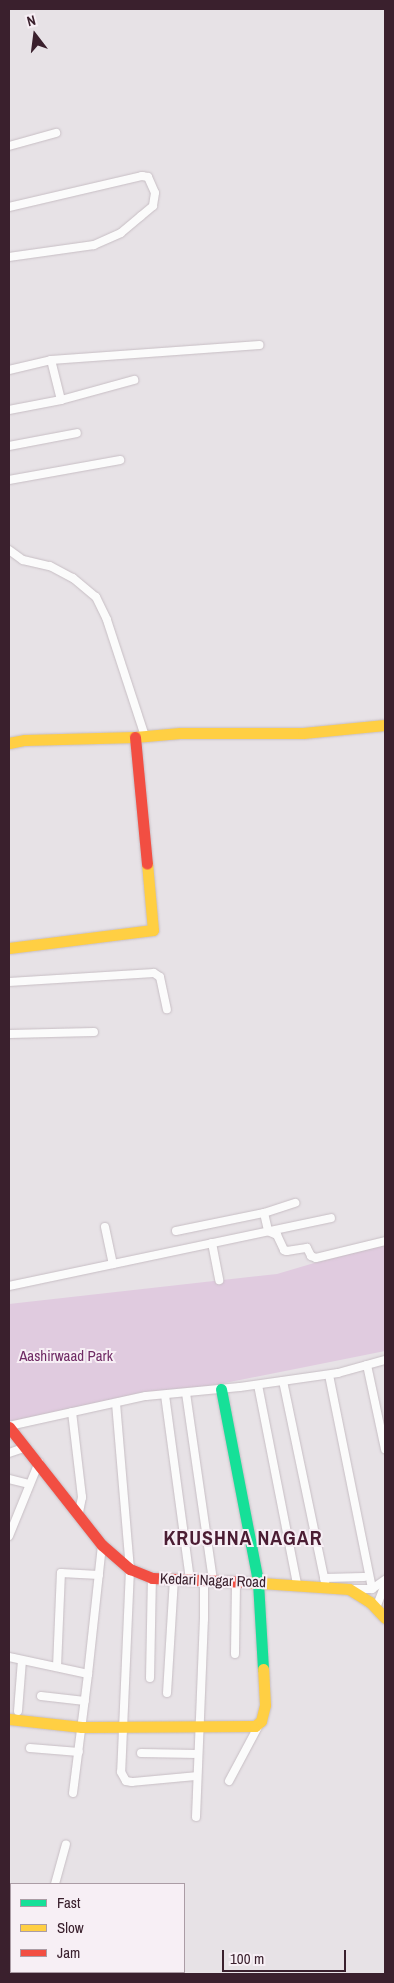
<!DOCTYPE html>
<html>
<head>
<meta charset="utf-8">
<style>
	body { margin:0 }
	#map { position:relative; width:394px; height:1983px; overflow:hidden; background:#e7e2e6; font-family:"Archivo Narrow",sans-serif }
	div>[style] { position:absolute }
	.green>* { inset:0; background:#e0cbdf }
	.roads { filter:drop-shadow(0 0 1px #c7bec4) drop-shadow(0 0 1px #c7bec4) }
	.street>* { height:8px; margin:-4px; padding:0 4px; transform-origin:4px; border-radius:4px; background:#fbfbfb }
	.fast>* { height:11px; margin:-5.5px; padding:0 5.5px; transform-origin:5.5px; border-radius:5.5px; background:#16e098 }
	.slow>* { height:11px; margin:-5.5px; padding:0 5.5px; transform-origin:5.5px; border-radius:5.5px; background:#ffcf43 }
	.jam>* { height:11px; margin:-5.5px; padding:0 5.5px; transform-origin:5.5px; border-radius:5.5px; background:#f24e42 }
	span { translate:-50% -50%; white-space:nowrap; text-align:center; line-height:1.15; -webkit-text-stroke:4px #f7eff5; paint-order:stroke }
	.park-label { font-size:15px; color:#702b65 }
	.street-label { font-size:15px; color:#3a202d }
	.district-label { font-size:20px; color:#4b1d33; font-weight:700; letter-spacing:1px }
	.frame { position:absolute; inset:0; border:10px solid #3a202d; pointer-events:none }
	.legend { position:absolute; left:10px; top:1883px; width:175px; height:90px; box-sizing:border-box; background:#f7eff5; border:1px solid #ab9ca5; margin:0; padding:6px 9px; list-style:none; font-size:15px; color:#3a202d }
	.legend li { display:flex; align-items:center; gap:10px; height:25px }
	.legend b { width:25px; border:1px solid #ab9ca5 }
	.north { position:absolute; left:10px; top:10px; width:50px; height:50px; -webkit-text-stroke:4px #f7eff5; paint-order:stroke; rotate:345deg; font-size:14px; font-weight:700; line-height:20px; text-align:center; color:#3a202d }
	.north::after { content:''; display:block; margin:auto; width:18px; height:22px; background:#3a202d; clip-path:polygon(50% 0,100% 100%,50% 72%,0 100%) }
	.scale { position:absolute; left:222px; top:1950px; width:124px; height:22px; box-sizing:border-box; border:2px solid #3a202d; border-top:0; padding-left:6px; font-size:15px; line-height:18px; white-space:nowrap; color:#3a202d; -webkit-text-stroke:4px #f7eff5; paint-order:stroke }
</style>
</head>
<body>
<div id="map">
	<div class="green">
		<i style="clip-path:polygon(385px 1242px,385px 1351px,9px 1426px,9px 1304px,277px 1274px)"></i>
	</div>
	<div class="roads">
		<div class="street">
			<i style="left:9px;top:146px;width:49px;rotate:-15.5deg"></i>
			<i style="left:9px;top:207px;width:137px;rotate:-13.1deg"></i>
			<i style="left:142px;top:176px;width:6px;rotate:9deg"></i>
			<i style="left:148px;top:177px;width:17px;rotate:66deg"></i>
			<i style="left:155px;top:193px;width:13px;rotate:99deg"></i>
			<i style="left:153px;top:206px;width:16px;rotate:140deg"></i>
			<i style="left:141px;top:216px;width:26px;rotate:140deg"></i>
			<i style="left:121px;top:233px;width:30px;rotate:156deg"></i>
			<i style="left:94px;top:245px;width:86px;rotate:172deg"></i>
			<i style="left:9px;top:370px;width:43px;rotate:-13.4deg"></i>
			<i style="left:51px;top:360px;width:209px;rotate:-4.1deg"></i>
			<i style="left:61px;top:400px;width:76px;rotate:-15.3deg"></i>
			<i style="left:9px;top:410px;width:53px;rotate:-10.9deg"></i>
			<i style="left:61px;top:400px;width:41px;rotate:-104deg"></i>
			<i style="left:9px;top:446px;width:69px;rotate:-10.8deg"></i>
			<i style="left:9px;top:480px;width:113px;rotate:-10.2deg"></i>
			<i style="left:9px;top:550px;width:17px;rotate:36deg"></i>
			<i style="left:23px;top:560px;width:28px;rotate:13deg"></i>
			<i style="left:50px;top:566px;width:26px;rotate:28deg"></i>
			<i style="left:73px;top:578px;width:30px;rotate:40deg"></i>
			<i style="left:96px;top:597px;width:25px;rotate:64deg"></i>
			<i style="left:107px;top:620px;width:122px;rotate:71.9deg"></i>
			<i style="left:9px;top:982px;width:145px;rotate:-3.6deg"></i>
			<i style="left:154px;top:973px;width:7px;rotate:34deg"></i>
			<i style="left:160px;top:977px;width:33px;rotate:78deg"></i>
			<i style="left:9px;top:1034px;width:85px;rotate:-1.3deg"></i>
			<i style="left:264px;top:1213px;width:18px;rotate:77deg"></i>
			<i style="left:268px;top:1231px;width:10px;rotate:24deg"></i>
			<i style="left:277px;top:1235px;width:17px;rotate:65deg"></i>
			<i style="left:284px;top:1250px;width:3px;rotate:18deg"></i>
			<i style="left:287px;top:1251px;width:20px;rotate:-9deg"></i>
			<i style="left:307px;top:1248px;width:9px;rotate:63deg"></i>
			<i style="left:311px;top:1256px;width:5px;rotate:22deg"></i>
			<i style="left:316px;top:1258px;width:71px;rotate:-13.8deg"></i>
			<i style="left:105px;top:1227px;width:38px;rotate:78deg"></i>
			<i style="left:176px;top:1231px;width:90px;rotate:-11.6deg"></i>
			<i style="left:264px;top:1213px;width:33px;rotate:-18deg"></i>
			<i style="left:212px;top:1243px;width:38px;rotate:79deg"></i>
			<i style="left:9px;top:1286px;width:329px;rotate:-11.9deg"></i>
			<i style="left:367px;top:1365px;width:86px;rotate:77.9deg"></i>
			<i style="left:329px;top:1375px;width:218px;rotate:78.6deg"></i>
			<i style="left:283px;top:1381px;width:209px;rotate:78.2deg"></i>
			<i style="left:258px;top:1385px;width:203px;rotate:78.9deg"></i>
			<i style="left:186px;top:1393px;width:189px;rotate:81.8deg"></i>
			<i style="left:165px;top:1395px;width:188px;rotate:82.3deg"></i>
			<i style="left:116px;top:1403px;width:167px;rotate:85.2deg"></i>
			<i style="left:130px;top:1569px;width:203px;rotate:92.5deg"></i>
			<i style="left:121px;top:1772px;width:10px;rotate:61deg"></i>
			<i style="left:126px;top:1781px;width:6px;rotate:9deg"></i>
			<i style="left:132px;top:1782px;width:65px;rotate:-5.3deg"></i>
			<i style="left:72px;top:1412px;width:86px;rotate:83.3deg"></i>
			<i style="left:82px;top:1497px;width:16px;rotate:101deg"></i>
			<i style="left:9px;top:1426px;width:140px;rotate:-12.4deg"></i>
			<i style="left:146px;top:1396px;width:94px;rotate:-5.5deg"></i>
			<i style="left:240px;top:1387px;width:99px;rotate:-8.1deg"></i>
			<i style="left:338px;top:1373px;width:49px;rotate:-15.5deg"></i>
			<i style="left:9px;top:1453px;width:18px;rotate:-19deg"></i>
			<i style="left:9px;top:1479px;width:21px;rotate:14deg"></i>
			<i style="left:9px;top:1536px;width:80px;rotate:-67.9deg"></i>
			<i style="left:324px;top:1578px;width:40px;rotate:-1.4deg"></i>
			<i style="left:351px;top:1589px;width:21px"></i>
			<i style="left:372px;top:1589px;width:16px;rotate:-35deg"></i>
			<i style="left:376px;top:1608px;width:25px;rotate:-69deg"></i>
			<i style="left:235px;top:1654px;width:73px;rotate:-89.2deg"></i>
			<i style="left:9px;top:1657px;width:81px;rotate:12.1deg"></i>
			<i style="left:57px;top:1667px;width:94px;rotate:-87.6deg"></i>
			<i style="left:61px;top:1573px;width:38px;rotate:3deg"></i>
			<i style="left:150px;top:1678px;width:100px;rotate:-88.9deg"></i>
			<i style="left:167px;top:1693px;width:113px;rotate:-86.5deg"></i>
			<i style="left:41px;top:1696px;width:44px;rotate:6.5deg"></i>
			<i style="left:18px;top:1711px;width:51px;rotate:-85.5deg"></i>
			<i style="left:30px;top:1748px;width:49px;rotate:4.7deg"></i>
			<i style="left:141px;top:1753px;width:57px;rotate:1deg"></i>
			<i style="left:229px;top:1781px;width:66px;rotate:-61.9deg"></i>
			<i style="left:73px;top:1793px;width:120px;rotate:-82.8deg"></i>
			<i style="left:88px;top:1674px;width:130px;rotate:-83.8deg"></i>
			<i style="left:196px;top:1817px;width:198px;rotate:-87.7deg"></i>
			<i style="left:204px;top:1619px;width:38px;rotate:-90deg"></i>
			<i style="left:55px;top:1884px;width:41px;rotate:-74.6deg"></i>
			<i style="left:41px;top:1974px;width:2px;rotate:-90deg"></i>
		</div>
		<div class="fast">
			<i style="left:221px;top:1389px;width:197px;rotate:79.1deg"></i>
			<i style="left:258px;top:1582px;width:87px;rotate:86.7deg"></i>
		</div>
		<div class="slow">
			<i style="left:9px;top:743px;width:16px;rotate:-11deg"></i>
			<i style="left:25px;top:740px;width:110px;rotate:-1.6deg"></i>
			<i style="left:135px;top:737px;width:45px;rotate:-5.1deg"></i>
			<i style="left:180px;top:733px;width:123px"></i>
			<i style="left:303px;top:733px;width:82px;rotate:-5.6deg"></i>
			<i style="left:9px;top:948px;width:145px;rotate:-7.1deg"></i>
			<i style="left:153px;top:930px;width:67px;rotate:-95.1deg"></i>
			<i style="left:246px;top:1582px;width:103px;rotate:3.9deg"></i>
			<i style="left:349px;top:1589px;width:25px;rotate:32deg"></i>
			<i style="left:370px;top:1602px;width:22px;rotate:47deg"></i>
			<i style="left:9px;top:1719px;width:73px;rotate:6.3deg"></i>
			<i style="left:82px;top:1727px;width:173px;rotate:-0.3deg"></i>
			<i style="left:255px;top:1726px;width:8px;rotate:-40deg"></i>
			<i style="left:261px;top:1721px;width:16px;rotate:-76deg"></i>
			<i style="left:265px;top:1705px;width:36px;rotate:-93deg"></i>
		</div>
		<div class="jam">
			<i style="left:135px;top:737px;width:127px;rotate:84.6deg"></i>
			<i style="left:9px;top:1427px;width:150px;rotate:51.8deg"></i>
			<i style="left:102px;top:1545px;width:37px;rotate:41deg"></i>
			<i style="left:130px;top:1569px;width:24px;rotate:22deg"></i>
			<i style="left:152px;top:1578px;width:94px;rotate:2.4deg"></i>
		</div>
	</div>
	<div class="park-label">
		<span style="left:66px;top:1356px">Aashirwaad Park</span>
	</div>
	<div class="street-label">
		<span style="left:213px;top:1580px;rotate:2deg">Kedari Nagar Road</span>
	</div>
	<div class="district-label">
		<span style="left:243px;top:1537px">KRUSHNA NAGAR</span>
	</div>
	<div class="frame"></div>
	<ul class="legend">
	<li><b style="height:6px;background:#16e098"></b>Fast</li>
	<li><b style="height:6px;background:#ffcf43"></b>Slow</li>
	<li><b style="height:6px;background:#f24e42"></b>Jam</li>
	</ul>
	<div class="north">N</div>
	<div class="scale">100 m</div>
</div>
</body>
</html>
